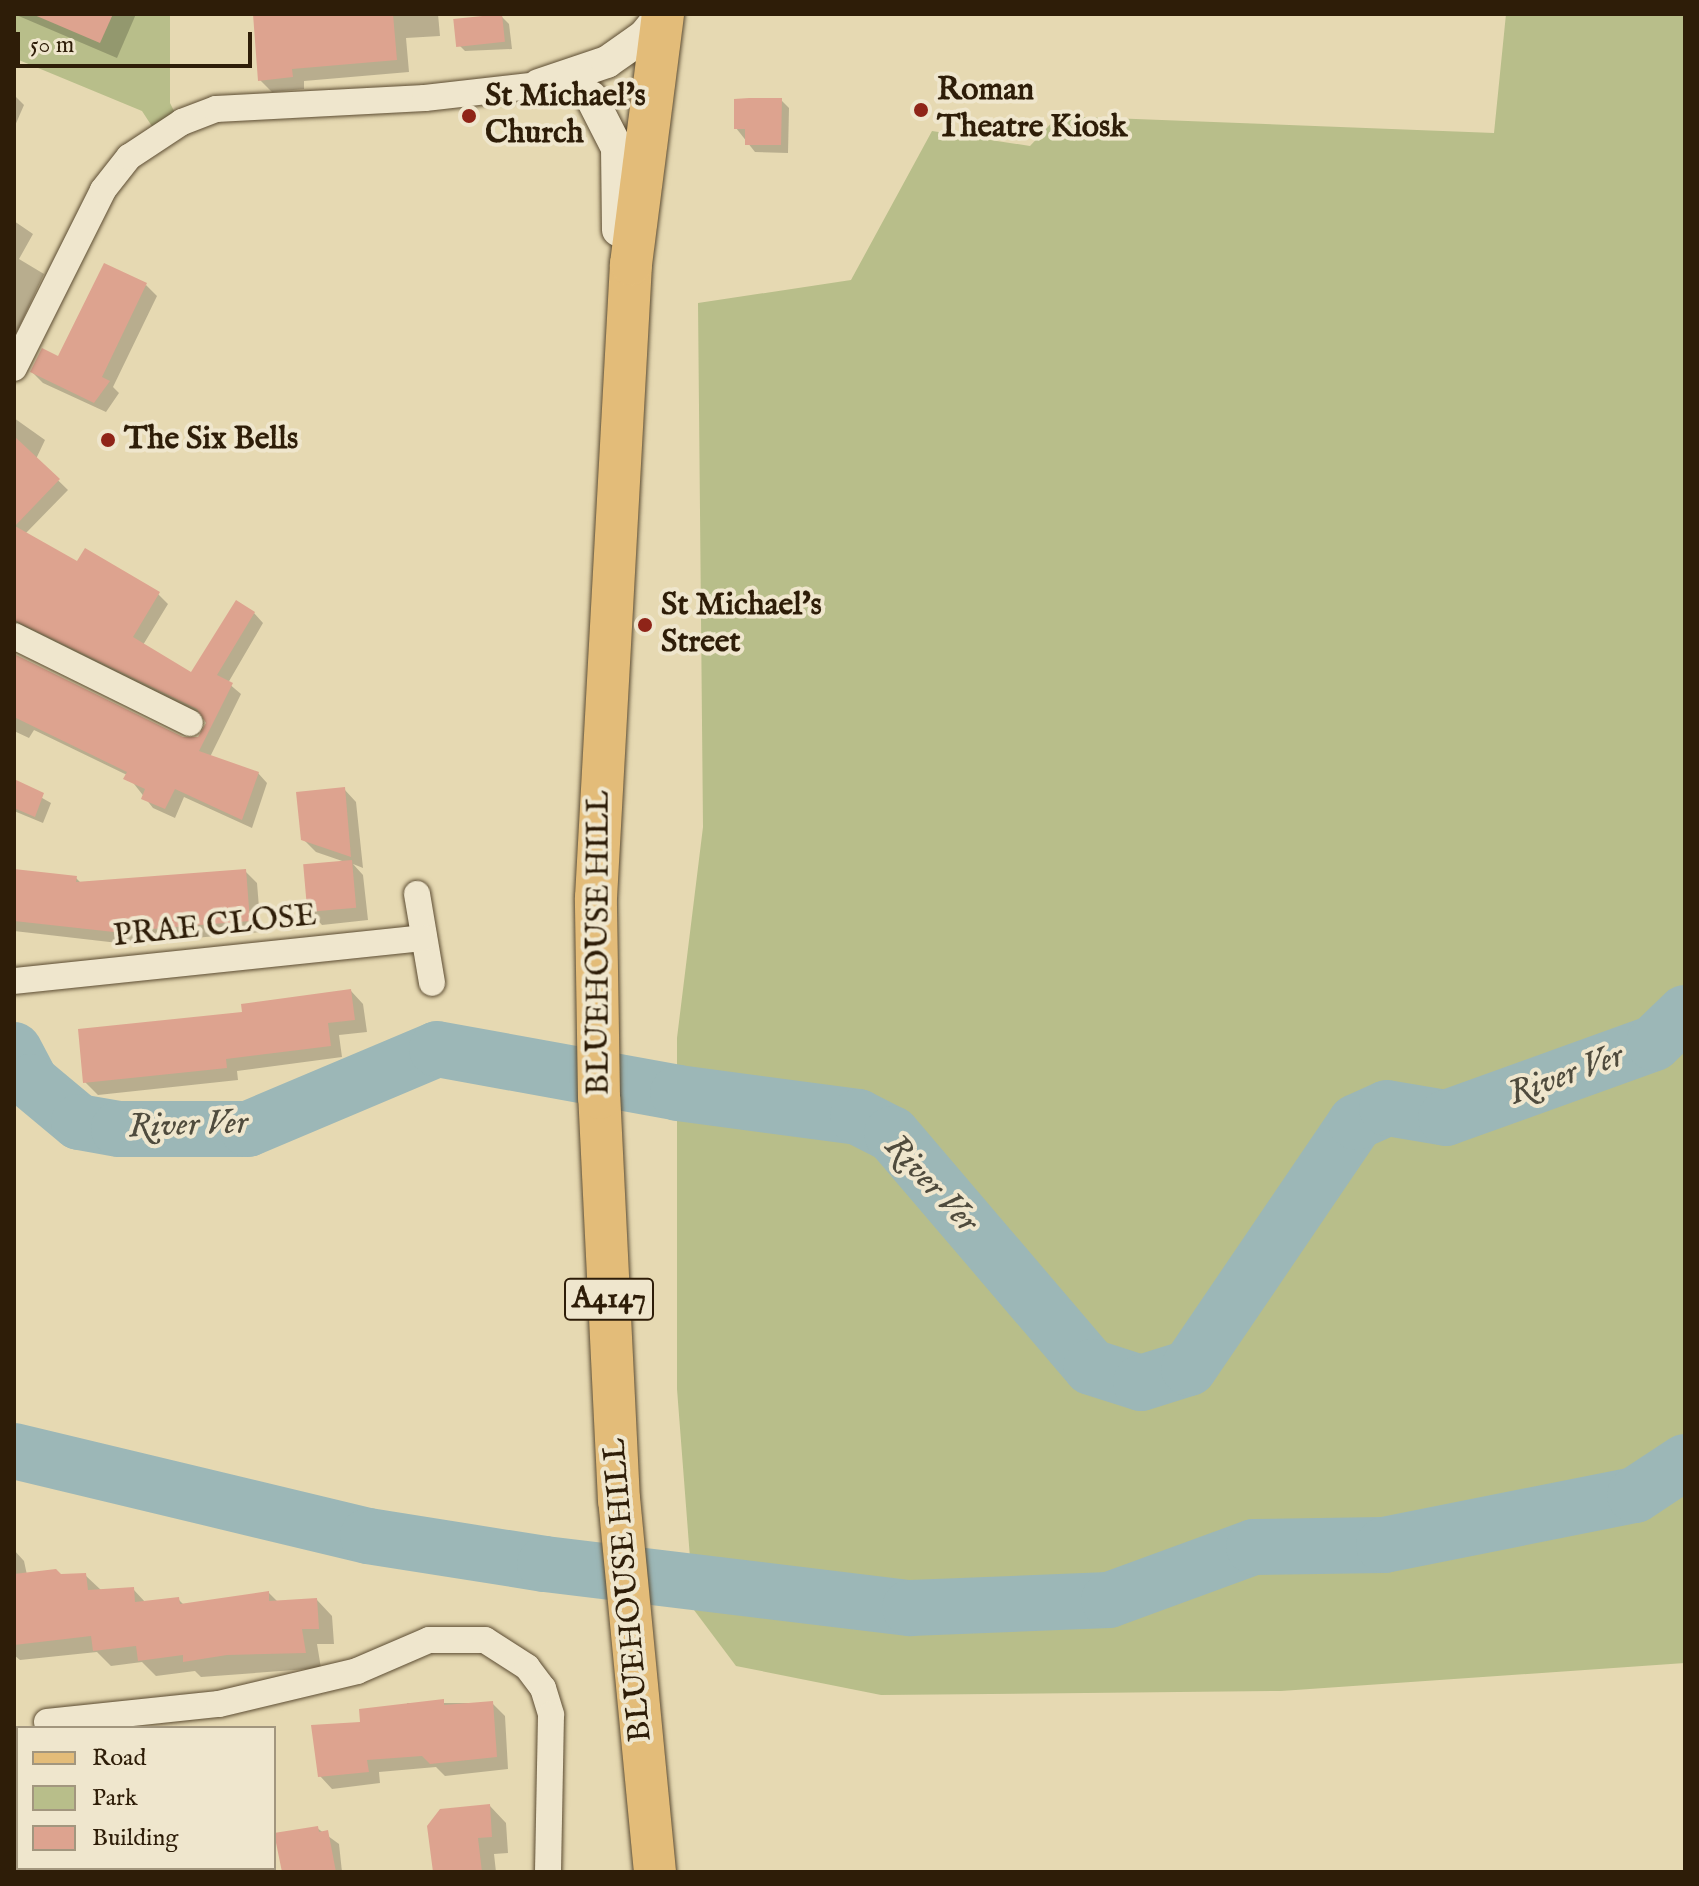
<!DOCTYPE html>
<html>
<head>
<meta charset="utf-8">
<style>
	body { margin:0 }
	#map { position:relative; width:1699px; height:1886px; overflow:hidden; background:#e6d9b2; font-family:"IM FELL English",serif }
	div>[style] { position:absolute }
	.green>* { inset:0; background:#b8be8a }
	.shadow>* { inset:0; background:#0003; transform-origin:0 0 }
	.river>* { height:56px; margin:-28px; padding:0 28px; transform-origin:28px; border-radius:28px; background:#9cb7b7 }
	.building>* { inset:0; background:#dda38f; transform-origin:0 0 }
	.roads { filter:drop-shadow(0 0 2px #5c4c32) drop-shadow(0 0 2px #5c4c32) }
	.minor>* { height:26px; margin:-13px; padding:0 13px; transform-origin:13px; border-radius:13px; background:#efe6cd }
	.tertiary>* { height:32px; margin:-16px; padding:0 16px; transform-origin:16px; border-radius:16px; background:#efe6cd }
	.primary>* { height:42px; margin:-21px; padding:0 21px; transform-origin:21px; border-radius:21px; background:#e3bc79 }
	.dots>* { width:22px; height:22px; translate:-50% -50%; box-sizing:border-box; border:4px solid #efe6cd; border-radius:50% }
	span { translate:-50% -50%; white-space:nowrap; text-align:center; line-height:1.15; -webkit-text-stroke:8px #efe6cd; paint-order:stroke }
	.shield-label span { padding:2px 6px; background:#efe6cd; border:2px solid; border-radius:6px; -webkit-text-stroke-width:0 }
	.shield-label { font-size:30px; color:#2e1d08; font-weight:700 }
	.poi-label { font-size:32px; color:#2e1d08; font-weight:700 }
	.left { translate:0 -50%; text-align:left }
	.street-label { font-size:32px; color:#2e1d08 }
	.water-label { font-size:34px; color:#4f4b3d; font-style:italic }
	.frame { position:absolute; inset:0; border:16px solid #2e1d08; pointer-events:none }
	.legend { position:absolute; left:16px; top:1726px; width:260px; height:144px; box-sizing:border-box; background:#efe6cd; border:2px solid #a2967e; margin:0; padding:10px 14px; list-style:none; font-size:24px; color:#2e1d08 }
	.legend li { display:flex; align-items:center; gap:16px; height:40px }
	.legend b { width:40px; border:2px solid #a2967e }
	.scale { position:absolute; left:16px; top:32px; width:236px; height:36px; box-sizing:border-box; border:4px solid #2e1d08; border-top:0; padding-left:10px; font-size:24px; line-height:28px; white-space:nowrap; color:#2e1d08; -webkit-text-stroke:6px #efe6cd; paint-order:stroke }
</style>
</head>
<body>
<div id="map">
	<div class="green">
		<i style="clip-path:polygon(14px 14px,170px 14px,170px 103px,179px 121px,157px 134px,142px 111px,14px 58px)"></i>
		<i style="clip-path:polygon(1506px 14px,1685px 14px,1685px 1663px,1281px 1691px,881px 1695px,736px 1666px,694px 1610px,677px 1389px,677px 1038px,703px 827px,698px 303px,851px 280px,932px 131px,1030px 146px,1058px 116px,1494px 133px)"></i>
	</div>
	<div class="shadow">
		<i style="clip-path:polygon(14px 14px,136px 14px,117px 58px)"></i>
		<i style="clip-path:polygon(255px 14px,438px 14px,440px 36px,406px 38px,409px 72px,304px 81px,304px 89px,272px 92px,260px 80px)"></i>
		<i style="clip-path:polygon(501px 16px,509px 24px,512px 49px,465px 51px,457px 43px)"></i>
		<i style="clip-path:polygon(14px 95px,24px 105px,14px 128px)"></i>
		<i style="clip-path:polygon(781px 100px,789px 108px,788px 153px,755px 152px,736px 128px)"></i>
		<i style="clip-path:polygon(14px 221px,33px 234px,19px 259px,44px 274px,14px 338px)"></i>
		<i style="clip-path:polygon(146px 285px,157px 296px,113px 387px,119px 393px,106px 412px,43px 383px,32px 372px,59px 359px)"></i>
		<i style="clip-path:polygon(14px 418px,45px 440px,36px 459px,68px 490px,25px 534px,78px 564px,158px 594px,168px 604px,143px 645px,192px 674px,254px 613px,263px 623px,228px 683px,241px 694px,210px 757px,258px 773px,267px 783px,252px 828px,184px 797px,175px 818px,153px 808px,127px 775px,34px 730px,29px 738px,14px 731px,14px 656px,182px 739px,199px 739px,208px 723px,203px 715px,32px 630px,14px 633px)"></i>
		<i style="clip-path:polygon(14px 782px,51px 803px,43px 823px,14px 811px)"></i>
		<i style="clip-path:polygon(344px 789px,356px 802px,363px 868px,353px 864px,363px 875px,368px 920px,322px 925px,310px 912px,348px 863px,316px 852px,303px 839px)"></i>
		<i style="clip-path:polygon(14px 871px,76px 878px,82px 884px,245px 871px,257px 883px,261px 932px,127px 944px,14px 931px)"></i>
		<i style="clip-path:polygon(351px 991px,363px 1004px,367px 1032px,339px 1035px,342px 1057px,237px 1071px,238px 1080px,98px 1095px,85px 1082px)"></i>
		<i style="clip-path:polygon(14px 1550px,24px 1561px,27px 1575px,85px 1575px,102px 1591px,133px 1589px,146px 1603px,179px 1600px,185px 1606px,269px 1593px,278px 1602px,317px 1600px,332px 1616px,334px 1644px,317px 1644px,321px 1668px,201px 1677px,195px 1671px,156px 1676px,142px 1662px,111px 1666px,97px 1652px,20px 1660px,14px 1655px)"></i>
		<i style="clip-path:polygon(407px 1703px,492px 1703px,505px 1716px,508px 1769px,445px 1776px,436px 1767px,379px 1772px,380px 1783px,332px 1789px,320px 1776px,408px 1708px)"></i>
		<i style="clip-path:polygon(14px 1780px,18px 1781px,14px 1857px)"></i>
		<i style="clip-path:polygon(490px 1806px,506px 1823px,508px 1853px,494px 1854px,496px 1872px,434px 1872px)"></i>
		<i style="clip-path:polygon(317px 1828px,339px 1844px,342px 1872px,284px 1872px)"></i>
		<i style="left:144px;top:1868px;width:39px;height:6px"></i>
	</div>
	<div class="river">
		<i style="left:14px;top:1050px;width:36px;rotate:62deg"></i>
		<i style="left:31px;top:1082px;width:62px;rotate:39.8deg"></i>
		<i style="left:79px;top:1122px;width:41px;rotate:9.9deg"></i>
		<i style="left:119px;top:1129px;width:129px"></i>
		<i style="left:248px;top:1129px;width:205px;rotate:-22.9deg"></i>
		<i style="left:437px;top:1049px;width:245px;rotate:10.3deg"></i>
		<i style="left:678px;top:1093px;width:182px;rotate:7.6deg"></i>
		<i style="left:858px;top:1117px;width:38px;rotate:27deg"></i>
		<i style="left:892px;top:1134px;width:306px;rotate:49.5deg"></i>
		<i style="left:1091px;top:1367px;width:52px;rotate:17.7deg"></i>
		<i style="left:1141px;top:1383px;width:50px;rotate:-17.4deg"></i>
		<i style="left:1189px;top:1368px;width:297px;rotate:-55.8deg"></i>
		<i style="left:1356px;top:1122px;width:34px;rotate:-24deg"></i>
		<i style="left:1387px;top:1108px;width:60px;rotate:9.6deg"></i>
		<i style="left:1446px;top:1118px;width:221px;rotate:-19.8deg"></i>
		<i style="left:1654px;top:1043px;width:43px;rotate:-44.1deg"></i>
		<i style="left:14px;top:1451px;width:364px;rotate:13.5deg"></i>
		<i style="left:368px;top:1536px;width:179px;rotate:9deg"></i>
		<i style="left:545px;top:1564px;width:368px;rotate:6.9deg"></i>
		<i style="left:910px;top:1608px;width:199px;rotate:-2.3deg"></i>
		<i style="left:1109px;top:1600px;width:154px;rotate:-20.1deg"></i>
		<i style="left:1254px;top:1547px;width:130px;rotate:-0.9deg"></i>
		<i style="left:1384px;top:1545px;width:256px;rotate:-11.3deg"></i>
		<i style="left:1635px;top:1495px;width:60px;rotate:-33.4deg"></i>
	</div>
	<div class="building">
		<i style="clip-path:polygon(32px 14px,113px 14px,100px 43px)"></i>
		<i style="clip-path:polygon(253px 14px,393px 14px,397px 60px,292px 69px,293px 77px,258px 81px)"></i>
		<i style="left:502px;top:14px;width:28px;height:49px;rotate:84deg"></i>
		<i style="clip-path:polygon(749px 98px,782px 98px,781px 145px,745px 145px,745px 129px,734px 129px,734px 99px)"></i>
		<i style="clip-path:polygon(104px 263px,147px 283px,102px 377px,110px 381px,94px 403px,30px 372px,42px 348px,58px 356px)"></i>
		<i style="clip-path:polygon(14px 436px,60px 479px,15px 526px,77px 561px,85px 548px,160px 592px,133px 637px,191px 672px,236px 600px,255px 612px,217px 675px,233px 683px,199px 751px,259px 772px,242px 820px,175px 789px,165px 809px,141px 799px,145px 789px,123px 779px,127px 772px,14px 717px,14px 654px,183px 737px,198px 737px,206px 723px,197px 709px,14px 620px)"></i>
		<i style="clip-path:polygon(14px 779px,44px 793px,35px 817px,14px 808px)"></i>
		<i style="clip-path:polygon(345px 787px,351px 857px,301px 840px,296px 792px)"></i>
		<i style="left:352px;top:860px;width:48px;height:49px;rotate:85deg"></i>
		<i style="clip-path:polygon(14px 869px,77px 876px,76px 882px,246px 869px,250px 921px,114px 932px,14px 921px)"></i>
		<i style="clip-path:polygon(351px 989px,355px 1020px,328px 1023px,331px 1046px,226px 1059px,227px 1068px,83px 1083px,78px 1029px,242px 1012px,241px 1004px)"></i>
		<i style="clip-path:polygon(56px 1569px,61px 1574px,86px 1573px,88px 1590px,134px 1587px,135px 1602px,179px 1597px,180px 1604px,269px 1591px,269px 1601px,317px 1598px,319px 1629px,302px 1629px,306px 1653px,227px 1655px,183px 1662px,183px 1655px,138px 1661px,136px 1646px,93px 1651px,91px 1636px,14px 1645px,14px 1574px)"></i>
		<i style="clip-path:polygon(444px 1699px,444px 1705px,493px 1701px,497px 1757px,430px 1764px,422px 1756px,367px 1760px,369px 1772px,318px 1777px,311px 1725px,360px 1722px,359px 1709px)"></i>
		<i style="clip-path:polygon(490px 1804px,492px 1837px,478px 1838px,482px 1872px,433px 1872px,427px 1826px,440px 1809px)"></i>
		<i style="clip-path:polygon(318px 1826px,319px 1832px,328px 1830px,336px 1872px,282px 1872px,274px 1833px)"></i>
	</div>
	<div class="roads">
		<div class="minor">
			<i style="left:14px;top:368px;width:199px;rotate:-63.4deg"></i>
			<i style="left:103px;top:190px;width:42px;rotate:-51.8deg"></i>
			<i style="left:129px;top:157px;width:64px;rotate:-33.4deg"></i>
			<i style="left:182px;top:122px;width:36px;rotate:-21deg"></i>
			<i style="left:216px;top:109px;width:209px;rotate:-3deg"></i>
			<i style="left:425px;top:98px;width:115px;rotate:-6.5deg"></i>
			<i style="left:14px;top:636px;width:196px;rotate:26.3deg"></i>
			<i style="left:417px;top:894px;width:90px;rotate:80.4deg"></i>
			<i style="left:14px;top:981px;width:412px;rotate:-6deg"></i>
			<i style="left:47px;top:1722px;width:173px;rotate:-6deg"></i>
			<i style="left:219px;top:1704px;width:142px;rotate:-13.4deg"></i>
			<i style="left:357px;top:1671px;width:78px;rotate:-23.3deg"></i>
			<i style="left:429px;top:1640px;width:56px"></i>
			<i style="left:485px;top:1640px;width:50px;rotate:32.7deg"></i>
			<i style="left:527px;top:1667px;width:26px;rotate:53deg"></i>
			<i style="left:543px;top:1688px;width:28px;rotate:73deg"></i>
			<i style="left:551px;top:1715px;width:157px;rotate:91.1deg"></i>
			<i style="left:213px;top:1872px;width:4px;rotate:-90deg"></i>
		</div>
		<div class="tertiary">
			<i style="left:539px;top:85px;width:72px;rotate:-18.7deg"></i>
			<i style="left:607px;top:62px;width:45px;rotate:-35.1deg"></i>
			<i style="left:644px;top:36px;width:28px;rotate:-51deg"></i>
			<i style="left:591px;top:97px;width:57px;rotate:63deg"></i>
			<i style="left:617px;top:148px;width:82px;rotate:89.3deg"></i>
		</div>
		<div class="primary">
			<i style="left:655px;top:1872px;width:373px;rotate:-95.5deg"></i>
			<i style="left:619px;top:1501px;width:403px;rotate:-92.8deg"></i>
			<i style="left:599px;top:1098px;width:200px;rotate:-90.9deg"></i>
			<i style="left:596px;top:898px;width:635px;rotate:-86.84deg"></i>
			<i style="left:631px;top:264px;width:252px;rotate:-82.7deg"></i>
		</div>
	</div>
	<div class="dots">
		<i style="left:921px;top:110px;background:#8f2418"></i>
		<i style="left:469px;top:116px;background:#8f2418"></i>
		<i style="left:108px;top:440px;background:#8f2418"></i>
		<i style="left:645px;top:625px;background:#8f2418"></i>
	</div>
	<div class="shield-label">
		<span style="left:609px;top:1299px">A4147</span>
	</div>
	<div class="poi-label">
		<span class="left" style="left:937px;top:110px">Roman<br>Theatre Kiosk</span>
		<span class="left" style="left:485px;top:116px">St Michael's<br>Church</span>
		<span class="left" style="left:124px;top:440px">The Six Bells</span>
		<span class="left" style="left:661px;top:625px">St Michael's<br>Street</span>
	</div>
	<div class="street-label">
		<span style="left:215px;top:927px;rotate:-6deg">PRAE CLOSE</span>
		<span style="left:600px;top:943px;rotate:-90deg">BLUEHOUSE HILL</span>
		<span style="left:629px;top:1590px;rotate:-95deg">BLUEHOUSE HILL</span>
	</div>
	<div class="water-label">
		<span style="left:1566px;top:1075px;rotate:-20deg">River Ver</span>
		<span style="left:188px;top:1125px;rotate:-2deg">River Ver</span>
		<span style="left:931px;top:1184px;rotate:47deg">River Ver</span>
	</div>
	<div class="frame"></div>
	<ul class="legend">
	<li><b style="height:10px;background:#e3bc79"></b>Road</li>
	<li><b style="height:22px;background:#b8be8a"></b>Park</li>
	<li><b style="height:22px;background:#dda38f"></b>Building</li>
	</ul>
	<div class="scale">50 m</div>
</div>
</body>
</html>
